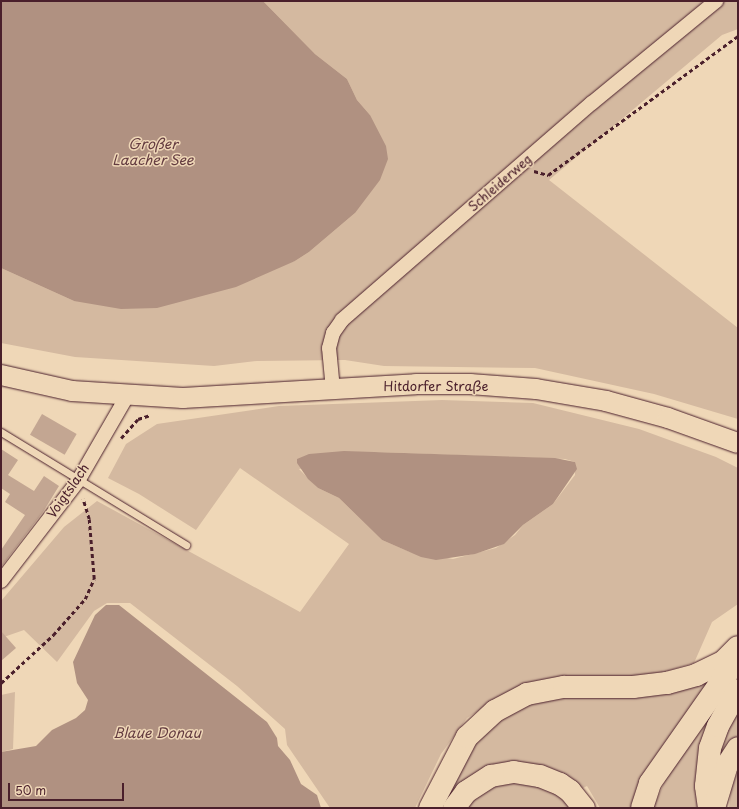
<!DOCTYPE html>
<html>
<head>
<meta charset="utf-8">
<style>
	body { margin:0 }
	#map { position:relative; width:739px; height:809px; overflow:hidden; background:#efd7b7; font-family:"Playpen Sans",sans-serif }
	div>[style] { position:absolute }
	.green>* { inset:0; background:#d4b9a0 }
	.water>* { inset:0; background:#b09181 }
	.building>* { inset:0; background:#c3a692; transform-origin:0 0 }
	.path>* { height:2.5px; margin-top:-1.25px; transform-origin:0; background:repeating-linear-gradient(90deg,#4a1f2b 0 4px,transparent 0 7px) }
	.roads { filter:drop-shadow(0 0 1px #4a1f2b) drop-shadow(0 0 1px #4a1f2b) }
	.lane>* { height:7px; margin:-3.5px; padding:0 3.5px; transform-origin:3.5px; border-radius:3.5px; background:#efd7b7 }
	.street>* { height:14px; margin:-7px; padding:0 7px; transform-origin:7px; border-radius:7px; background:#efd7b7 }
	.secondary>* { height:20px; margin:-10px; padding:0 10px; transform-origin:10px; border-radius:10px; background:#efd7b7 }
	.highway>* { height:22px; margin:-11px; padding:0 11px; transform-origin:11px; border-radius:11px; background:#efd7b7 }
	span { translate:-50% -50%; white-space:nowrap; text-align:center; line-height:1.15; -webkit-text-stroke:3px #efd7b7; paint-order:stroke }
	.street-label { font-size:13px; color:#4a1f2b }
	.water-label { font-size:14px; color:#643c40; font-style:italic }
	.frame { position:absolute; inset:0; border:2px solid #4a1f2b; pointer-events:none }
	.scale { position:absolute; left:8px; top:783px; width:116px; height:18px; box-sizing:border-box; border:2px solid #4a1f2b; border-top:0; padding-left:5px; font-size:12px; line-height:14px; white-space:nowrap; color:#4a1f2b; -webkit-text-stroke:3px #efd7b7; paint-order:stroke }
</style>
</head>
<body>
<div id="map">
	<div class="green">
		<i style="clip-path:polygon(263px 1px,738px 1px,738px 29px,722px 35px,549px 180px,738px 328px,738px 419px,654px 394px,535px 368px,384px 366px,345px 360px,257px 361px,214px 366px,75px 357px,1px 343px,1px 268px,74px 301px,295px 261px,309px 252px,355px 213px,370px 115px,357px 100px,347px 79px,315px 54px)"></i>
		<i style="clip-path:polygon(evenodd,442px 400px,533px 403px,639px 429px,716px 457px,738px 468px,738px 604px,712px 622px,694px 663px,650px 676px,587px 677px,508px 692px,467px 718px,441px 754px,415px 808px,330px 808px,287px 745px,285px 729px,237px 686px,130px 603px,107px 603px,94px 611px,57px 662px,24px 630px,1px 638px,1px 601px,64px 527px,97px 501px,300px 612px,349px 544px,240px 468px,196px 530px,139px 494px,108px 478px,126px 444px,157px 424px,279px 406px,442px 400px,378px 452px,565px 459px,575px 462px,575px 475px,553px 504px,523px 525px,515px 535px,496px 548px,453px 559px,410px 552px,382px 540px,339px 498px,318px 488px,299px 469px,378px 452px)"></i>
		<i style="clip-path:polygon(705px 682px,708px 683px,634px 808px,600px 808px,587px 786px,579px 790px,539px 765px,511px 761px,483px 769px,443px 807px,457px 770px,481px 735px,505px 715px,549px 697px)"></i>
		<i style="clip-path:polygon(15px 692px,13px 749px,1px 752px,1px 695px)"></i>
		<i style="clip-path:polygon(726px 692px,699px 808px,653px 808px,667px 776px)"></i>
		<i style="clip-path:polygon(738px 699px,738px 739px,713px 771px)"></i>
		<i style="clip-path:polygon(738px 770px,738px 808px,729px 808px,731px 789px)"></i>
		<i style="clip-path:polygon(509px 781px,551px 787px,574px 808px,465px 808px,478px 795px,495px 785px)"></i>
	</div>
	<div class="water">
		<i style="clip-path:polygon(1px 1px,263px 1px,315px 54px,347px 79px,357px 100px,370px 115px,386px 146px,388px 159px,380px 180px,355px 213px,309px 252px,295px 261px,236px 287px,157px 308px,121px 309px,74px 301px,1px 268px)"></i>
		<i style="clip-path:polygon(344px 451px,555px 458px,575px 462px,577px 469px,553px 504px,523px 525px,504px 544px,475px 554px,436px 560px,421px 557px,382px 540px,339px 498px,318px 488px,308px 479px,297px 463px,297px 459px,309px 454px)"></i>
		<i style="clip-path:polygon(106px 605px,119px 605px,267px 722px,277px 738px,278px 746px,290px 760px,301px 784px,317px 795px,321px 808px,1px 808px,1px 752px,36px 746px,52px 730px,76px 718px,85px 710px,88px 700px,77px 683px,73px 662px,95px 615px)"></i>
	</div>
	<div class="building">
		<i style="left:42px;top:414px;width:40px;height:24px;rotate:30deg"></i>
		<i style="clip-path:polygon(1px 449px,18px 460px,8px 475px,34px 491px,44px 476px,59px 486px,43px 512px,1px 567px,1px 550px,25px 515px,5px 502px,10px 494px,1px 488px)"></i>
		<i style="clip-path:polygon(1px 631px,16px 648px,1px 661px)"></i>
	</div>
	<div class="path">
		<i style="left:534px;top:171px;width:15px;rotate:16deg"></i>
		<i style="left:548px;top:175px;width:235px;rotate:-36.2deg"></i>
		<i style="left:121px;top:438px;width:25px;rotate:-48deg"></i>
		<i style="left:138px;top:419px;width:13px;rotate:-18deg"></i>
		<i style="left:1px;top:683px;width:71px;rotate:-42.7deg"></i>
		<i style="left:53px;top:635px;width:48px;rotate:-48.4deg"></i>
		<i style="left:85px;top:599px;width:22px;rotate:-66deg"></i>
		<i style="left:94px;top:579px;width:60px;rotate:-94.8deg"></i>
		<i style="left:89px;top:519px;width:21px;rotate:-107deg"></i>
	</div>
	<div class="roads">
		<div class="lane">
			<i style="left:1px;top:432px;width:217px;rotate:31.4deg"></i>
		</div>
		<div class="street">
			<i style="left:333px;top:390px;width:42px;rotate:-95.4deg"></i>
			<i style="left:329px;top:348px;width:16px;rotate:-75deg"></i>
			<i style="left:333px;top:333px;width:16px;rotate:-55deg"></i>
			<i style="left:342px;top:320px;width:331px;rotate:-41deg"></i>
			<i style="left:592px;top:103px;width:161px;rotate:-39.4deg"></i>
			<i style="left:1px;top:581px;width:126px;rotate:-52.4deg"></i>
			<i style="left:78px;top:481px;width:98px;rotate:-60deg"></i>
		</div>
		<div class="secondary">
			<i style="left:1px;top:375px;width:73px;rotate:12.7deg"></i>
			<i style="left:72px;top:391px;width:111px;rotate:3.6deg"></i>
			<i style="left:183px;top:398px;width:233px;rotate:-3.4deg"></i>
			<i style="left:416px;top:384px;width:54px"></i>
			<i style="left:470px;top:384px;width:66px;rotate:4.3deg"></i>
			<i style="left:536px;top:389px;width:71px;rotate:9.7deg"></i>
			<i style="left:606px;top:401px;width:64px;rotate:15.3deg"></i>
			<i style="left:668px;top:418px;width:74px;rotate:19.7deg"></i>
		</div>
		<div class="highway">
			<i style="left:430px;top:808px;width:80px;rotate:-62.5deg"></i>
			<i style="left:467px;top:737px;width:38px;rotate:-43deg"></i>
			<i style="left:495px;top:711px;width:36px;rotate:-28deg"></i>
			<i style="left:527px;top:694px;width:38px;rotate:-11deg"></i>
			<i style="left:564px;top:687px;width:69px"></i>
			<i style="left:633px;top:687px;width:34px;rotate:-7deg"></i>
			<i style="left:667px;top:683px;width:30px;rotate:-15deg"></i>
			<i style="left:696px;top:675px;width:30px;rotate:-26deg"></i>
			<i style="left:723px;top:662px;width:21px;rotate:-45deg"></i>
			<i style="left:454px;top:808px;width:20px;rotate:-53deg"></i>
			<i style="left:466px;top:792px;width:30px;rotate:-33deg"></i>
			<i style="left:491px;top:776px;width:23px;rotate:-10deg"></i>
			<i style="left:514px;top:772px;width:26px;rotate:9deg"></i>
			<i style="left:540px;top:776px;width:22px;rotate:22deg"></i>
			<i style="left:560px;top:784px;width:12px;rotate:35deg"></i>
			<i style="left:570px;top:791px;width:22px;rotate:51deg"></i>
			<i style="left:642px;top:808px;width:26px;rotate:-72deg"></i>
			<i style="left:650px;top:783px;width:153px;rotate:-54.9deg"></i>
			<i style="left:709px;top:808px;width:22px;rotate:-98deg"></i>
			<i style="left:706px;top:786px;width:38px;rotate:-84deg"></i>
			<i style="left:710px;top:748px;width:23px;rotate:-70deg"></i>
			<i style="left:718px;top:726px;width:41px;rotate:-60.9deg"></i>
			<i style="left:714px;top:808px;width:45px;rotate:-73.2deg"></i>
			<i style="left:727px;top:765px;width:20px;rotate:-57deg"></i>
		</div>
	</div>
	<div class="street-label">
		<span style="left:500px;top:183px;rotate:-41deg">Schleiderweg</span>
		<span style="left:436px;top:386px">Hitdorfer Straße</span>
		<span style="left:68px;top:491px;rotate:-55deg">Voigtslach</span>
	</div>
	<div class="water-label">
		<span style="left:153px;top:152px">Großer<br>Laacher See</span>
		<span style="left:157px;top:733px">Blaue Donau</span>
	</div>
	<div class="frame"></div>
	<div class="scale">50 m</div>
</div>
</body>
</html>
